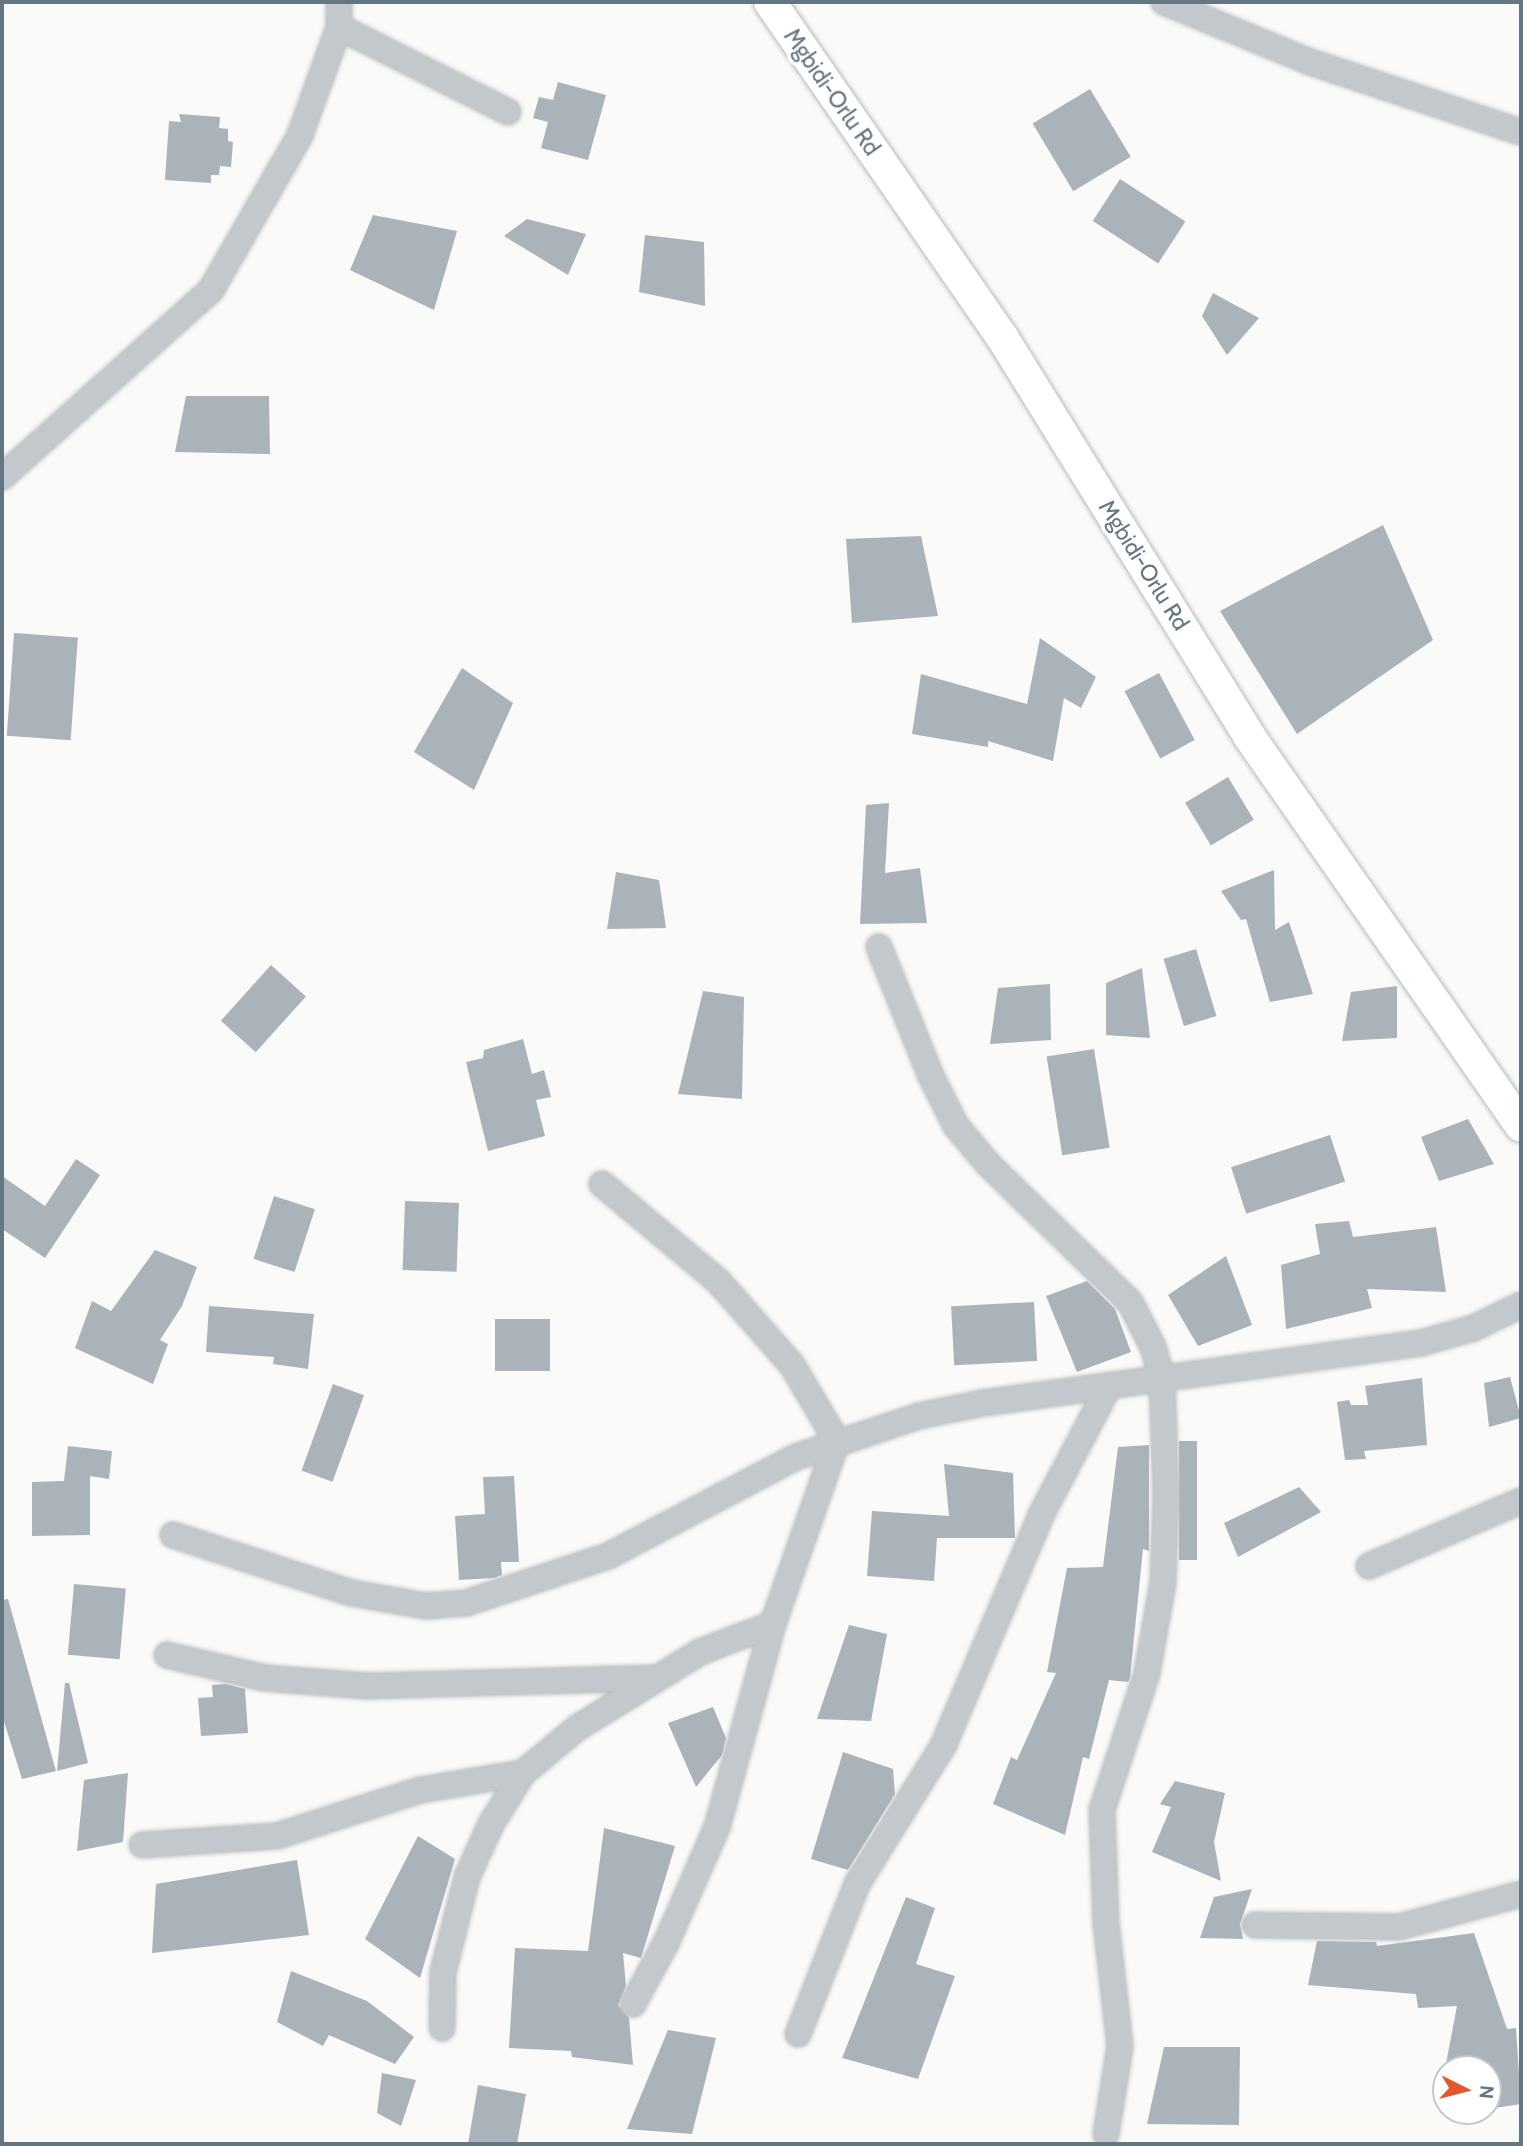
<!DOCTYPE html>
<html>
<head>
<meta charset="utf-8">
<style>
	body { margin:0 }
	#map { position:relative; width:1523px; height:2146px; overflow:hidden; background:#fafaf8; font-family:Cabin,sans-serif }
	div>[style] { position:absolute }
	.building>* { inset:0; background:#aab3b9; transform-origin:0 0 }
	.roads { filter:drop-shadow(0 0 2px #b5babe) drop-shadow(0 0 2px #b5babe) }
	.minor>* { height:24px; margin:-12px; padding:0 12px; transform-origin:12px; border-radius:12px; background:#c3c8cc }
	.major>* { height:32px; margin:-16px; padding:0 16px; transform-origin:16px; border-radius:16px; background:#fff }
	span { translate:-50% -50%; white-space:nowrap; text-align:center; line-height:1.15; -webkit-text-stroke:7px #fff; paint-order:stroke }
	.street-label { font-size:23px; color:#657683 }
	.frame { position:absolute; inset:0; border:4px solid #657683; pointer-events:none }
	.north { position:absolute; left:1432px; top:2055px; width:70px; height:70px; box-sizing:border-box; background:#fff; border:2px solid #c1c8cd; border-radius:50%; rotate:96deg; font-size:19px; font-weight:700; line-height:28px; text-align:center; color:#657683 }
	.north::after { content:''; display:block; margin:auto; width:24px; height:32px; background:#e4572e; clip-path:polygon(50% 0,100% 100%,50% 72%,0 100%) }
</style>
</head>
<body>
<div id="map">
	<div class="building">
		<i style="clip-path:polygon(558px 82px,606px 95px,588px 160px,541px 148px,548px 122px,533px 118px,539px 97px,553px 100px)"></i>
		<i style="left:1090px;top:89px;width:79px;height:67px;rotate:59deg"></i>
		<i style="clip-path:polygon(179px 114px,220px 117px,219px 128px,228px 129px,228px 141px,233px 142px,231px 167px,220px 166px,219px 175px,211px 175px,211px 183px,165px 180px,169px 121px,181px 122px)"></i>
		<i style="left:1120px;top:179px;width:78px;height:50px;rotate:33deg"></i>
		<i style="clip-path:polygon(373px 215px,457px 231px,434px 310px,350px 270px)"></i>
		<i style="clip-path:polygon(527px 219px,586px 234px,568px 275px,504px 236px)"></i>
		<i style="clip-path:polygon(645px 235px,704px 242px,705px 306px,639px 292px)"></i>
		<i style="clip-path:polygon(1213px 293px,1259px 318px,1227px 355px,1202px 316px)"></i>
		<i style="clip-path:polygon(186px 396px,269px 396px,270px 454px,175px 452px)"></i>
		<i style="clip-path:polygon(1383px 525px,1433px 640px,1297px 734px,1220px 611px)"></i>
		<i style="clip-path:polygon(921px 536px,938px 616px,852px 623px,846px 539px)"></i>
		<i style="left:14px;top:633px;width:64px;height:103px;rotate:4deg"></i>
		<i style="clip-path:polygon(1040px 638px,1096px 677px,1081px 708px,1064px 698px,1053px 761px,988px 741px,988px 747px,912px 734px,921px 674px,1027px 704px)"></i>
		<i style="clip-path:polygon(462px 668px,513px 703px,474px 790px,414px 752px)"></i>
		<i style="left:1159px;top:673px;width:76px;height:39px;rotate:62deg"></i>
		<i style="left:1228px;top:777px;width:50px;height:50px;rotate:59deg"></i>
		<i style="clip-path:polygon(889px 803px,885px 873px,920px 868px,927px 923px,860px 924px,866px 805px)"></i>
		<i style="clip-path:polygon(1274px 870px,1275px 930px,1289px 922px,1313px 994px,1270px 1002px,1246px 919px,1241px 920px,1221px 891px)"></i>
		<i style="clip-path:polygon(616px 872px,659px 880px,666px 928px,607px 929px)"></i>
		<i style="left:1196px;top:949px;width:70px;height:34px;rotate:73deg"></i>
		<i style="left:271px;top:965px;width:47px;height:75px;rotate:42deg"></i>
		<i style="clip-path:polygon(1142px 968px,1150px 1038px,1106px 1035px,1106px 983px)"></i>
		<i style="clip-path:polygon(1050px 984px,1051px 1040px,990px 1044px,998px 988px)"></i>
		<i style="clip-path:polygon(1397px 986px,1397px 1038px,1342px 1041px,1351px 992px)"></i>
		<i style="clip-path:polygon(703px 991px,744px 997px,742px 1099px,678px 1094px)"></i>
		<i style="clip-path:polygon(523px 1039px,532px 1074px,544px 1070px,551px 1097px,536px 1100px,545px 1136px,488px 1151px,466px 1062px,483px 1058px,484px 1050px)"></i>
		<i style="left:1094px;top:1049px;width:100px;height:48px;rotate:81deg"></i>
		<i style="clip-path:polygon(1468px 1119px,1494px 1164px,1439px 1181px,1421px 1137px)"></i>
		<i style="left:1330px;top:1135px;width:49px;height:104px;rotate:72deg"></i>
		<i style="clip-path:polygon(76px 1159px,100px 1175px,45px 1258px,2px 1229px,2px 1176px,45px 1206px)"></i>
		<i style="left:274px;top:1196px;width:43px;height:66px;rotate:18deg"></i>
		<i style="left:405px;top:1201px;width:54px;height:69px;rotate:2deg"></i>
		<i style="clip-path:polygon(1349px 1221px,1353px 1237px,1436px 1227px,1446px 1292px,1367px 1289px,1372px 1308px,1286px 1329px,1281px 1265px,1320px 1254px,1315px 1224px)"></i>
		<i style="clip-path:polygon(155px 1250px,197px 1267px,182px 1306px,160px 1340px,168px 1344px,153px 1384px,75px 1348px,92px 1301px,111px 1311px)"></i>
		<i style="clip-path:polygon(1226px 1256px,1252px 1325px,1198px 1346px,1168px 1295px)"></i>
		<i style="clip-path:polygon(1087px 1281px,1115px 1309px,1131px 1352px,1077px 1372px,1046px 1296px)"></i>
		<i style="left:1034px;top:1302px;width:59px;height:83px;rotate:87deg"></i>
		<i style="clip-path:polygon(209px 1306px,314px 1314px,308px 1369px,273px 1364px,274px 1357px,206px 1352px)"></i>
		<i style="left:495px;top:1319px;width:55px;height:52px"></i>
		<i style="clip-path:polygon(1510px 1377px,1521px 1418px,1489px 1427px,1484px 1383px)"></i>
		<i style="clip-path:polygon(1422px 1378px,1427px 1445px,1364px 1451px,1366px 1459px,1345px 1460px,1337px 1402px,1349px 1400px,1351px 1405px,1368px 1405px,1365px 1386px)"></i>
		<i style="left:333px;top:1384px;width:33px;height:92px;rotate:20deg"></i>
		<i style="left:1197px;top:1441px;width:119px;height:18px;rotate:90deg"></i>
		<i style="clip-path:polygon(1149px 1445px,1149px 1551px,1143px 1549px,1130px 1678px,1128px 1682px,1109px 1680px,1089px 1759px,1083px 1757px,1065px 1835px,993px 1804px,1011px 1757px,1017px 1760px,1056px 1673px,1047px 1672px,1067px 1568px,1103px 1567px,1118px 1447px)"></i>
		<i style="clip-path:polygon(68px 1446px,112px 1451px,109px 1479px,90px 1476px,90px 1535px,32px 1536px,32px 1482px,64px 1481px)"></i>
		<i style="clip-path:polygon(944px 1464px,1013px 1473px,1015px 1538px,937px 1538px,934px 1581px,867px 1576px,872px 1511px,949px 1516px)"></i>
		<i style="clip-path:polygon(514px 1476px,519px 1562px,501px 1562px,502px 1575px,494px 1578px,459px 1580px,455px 1516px,485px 1514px,483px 1477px)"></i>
		<i style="clip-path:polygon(1299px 1487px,1321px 1512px,1238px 1557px,1224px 1523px)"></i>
		<i style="left:74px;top:1584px;width:52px;height:71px;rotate:5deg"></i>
		<i style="clip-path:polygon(8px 1599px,56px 1771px,22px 1779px,2px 1715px,2px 1600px)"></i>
		<i style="clip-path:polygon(849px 1625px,887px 1634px,871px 1721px,817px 1719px)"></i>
		<i style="clip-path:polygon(65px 1683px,69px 1683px,88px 1763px,57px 1771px)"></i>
		<i style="clip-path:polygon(226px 1684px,245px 1689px,248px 1733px,201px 1736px,198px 1698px,213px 1697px,212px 1685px)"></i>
		<i style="clip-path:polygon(713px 1707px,726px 1738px,722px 1755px,696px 1787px,668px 1723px)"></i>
		<i style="clip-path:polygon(843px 1752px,893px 1769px,895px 1794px,848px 1870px,811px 1859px)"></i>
		<i style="clip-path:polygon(128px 1773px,123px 1842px,77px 1851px,84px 1780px)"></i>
		<i style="clip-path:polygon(1175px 1781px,1225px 1793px,1214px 1842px,1221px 1881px,1152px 1852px,1171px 1807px,1160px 1804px)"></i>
		<i style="clip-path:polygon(604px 1828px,675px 1846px,641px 1958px,623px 1953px,626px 1986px,618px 2005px,629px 2018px,633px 2065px,572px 2057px,571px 2051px,509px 2048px,515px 1948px,588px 1951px)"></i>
		<i style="clip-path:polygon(418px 1836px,455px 1859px,420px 1978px,365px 1939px)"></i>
		<i style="clip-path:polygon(297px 1860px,309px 1935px,152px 1953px,156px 1884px)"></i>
		<i style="clip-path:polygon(1252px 1889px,1240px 1924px,1243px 1939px,1200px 1938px,1214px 1897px)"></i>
		<i style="clip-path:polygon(906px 1897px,935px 1908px,916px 1964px,955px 1976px,918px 2079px,842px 2058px)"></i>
		<i style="clip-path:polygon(1474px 1933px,1507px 2029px,1516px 2028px,1521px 2104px,1488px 2109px,1488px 2069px,1445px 2069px,1457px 2006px,1418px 2008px,1416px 1994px,1308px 1985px,1317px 1941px,1376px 1942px,1377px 1946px)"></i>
		<i style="clip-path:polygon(291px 1971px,367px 2001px,414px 2037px,395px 2064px,329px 2035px,323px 2046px,277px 2022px)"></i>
		<i style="clip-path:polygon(668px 2030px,716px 2038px,692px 2134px,627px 2129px)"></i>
		<i style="clip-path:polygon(1164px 2047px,1240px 2047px,1239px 2125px,1147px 2124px)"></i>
		<i style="clip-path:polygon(382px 2073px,416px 2080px,401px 2126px,377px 2113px)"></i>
		<i style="clip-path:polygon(478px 2085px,526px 2094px,517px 2144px,468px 2144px)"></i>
	</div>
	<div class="roads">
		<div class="minor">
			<i style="left:1164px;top:2px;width:158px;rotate:22.3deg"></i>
			<i style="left:1310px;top:62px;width:222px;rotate:18.4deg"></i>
			<i style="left:339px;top:27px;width:189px;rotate:26.7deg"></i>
			<i style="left:2px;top:477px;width:280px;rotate:-41.8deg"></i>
			<i style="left:211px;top:290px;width:179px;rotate:-60.1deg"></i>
			<i style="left:300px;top:135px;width:115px;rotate:-70.1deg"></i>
			<i style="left:339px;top:27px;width:25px;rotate:-90deg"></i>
			<i style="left:879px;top:947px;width:137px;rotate:68.1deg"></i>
			<i style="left:930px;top:1074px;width:58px;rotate:63.4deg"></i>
			<i style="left:956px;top:1126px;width:51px;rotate:49.8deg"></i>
			<i style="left:989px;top:1165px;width:197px;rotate:44.2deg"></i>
			<i style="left:1130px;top:1302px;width:51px;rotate:62.9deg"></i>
			<i style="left:1153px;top:1347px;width:33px;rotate:74deg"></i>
			<i style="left:1162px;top:1379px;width:117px;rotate:88deg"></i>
			<i style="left:1166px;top:1496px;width:86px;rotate:92deg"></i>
			<i style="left:1163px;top:1582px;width:92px;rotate:100deg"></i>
			<i style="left:1147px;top:1673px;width:144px;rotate:108.2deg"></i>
			<i style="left:1102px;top:1810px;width:113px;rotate:88deg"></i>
			<i style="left:1106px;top:1923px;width:124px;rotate:83.5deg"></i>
			<i style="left:1120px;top:2046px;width:89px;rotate:99deg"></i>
			<i style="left:602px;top:1184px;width:153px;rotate:39.9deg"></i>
			<i style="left:719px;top:1282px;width:111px;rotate:48.7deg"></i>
			<i style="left:792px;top:1365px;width:88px;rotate:59.4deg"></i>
			<i style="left:837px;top:1441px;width:194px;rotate:109.3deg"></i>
			<i style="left:773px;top:1624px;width:211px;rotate:105.4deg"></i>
			<i style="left:717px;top:1827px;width:124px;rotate:113.7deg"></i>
			<i style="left:667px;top:1941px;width:72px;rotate:118.4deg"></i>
			<i style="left:173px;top:1535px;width:188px;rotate:18deg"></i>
			<i style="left:352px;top:1593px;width:75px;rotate:10deg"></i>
			<i style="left:426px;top:1606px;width:40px;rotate:-4.3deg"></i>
			<i style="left:466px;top:1603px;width:150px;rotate:-18.3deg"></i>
			<i style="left:608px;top:1556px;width:212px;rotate:-27.8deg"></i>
			<i style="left:796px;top:1457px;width:130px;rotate:-18.4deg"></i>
			<i style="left:919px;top:1416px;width:65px;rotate:-11.5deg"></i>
			<i style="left:983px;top:1403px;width:442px;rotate:-7.8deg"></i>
			<i style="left:1421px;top:1343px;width:55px;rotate:-15.8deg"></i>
			<i style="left:1474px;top:1328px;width:52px;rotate:-26.1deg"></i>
			<i style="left:1369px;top:1566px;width:165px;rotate:-23.2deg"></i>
			<i style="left:167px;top:1655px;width:100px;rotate:13.3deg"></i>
			<i style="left:264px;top:1678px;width:104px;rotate:4.4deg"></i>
			<i style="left:368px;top:1686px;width:288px;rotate:-1.6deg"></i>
			<i style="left:142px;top:1845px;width:135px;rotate:-3.8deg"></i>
			<i style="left:277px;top:1836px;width:150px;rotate:-17.8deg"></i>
			<i style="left:420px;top:1790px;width:104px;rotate:-9.4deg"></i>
			<i style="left:1255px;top:1925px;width:144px;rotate:0.8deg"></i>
			<i style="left:1399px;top:1927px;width:126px;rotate:-15.1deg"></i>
			<i style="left:442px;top:2028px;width:56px;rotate:-89deg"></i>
			<i style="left:443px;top:1972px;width:98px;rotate:-75.8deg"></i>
			<i style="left:467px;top:1877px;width:58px;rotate:-65.6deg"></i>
			<i style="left:491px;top:1824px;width:60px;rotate:-57.9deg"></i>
			<i style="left:523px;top:1773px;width:70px;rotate:-39.8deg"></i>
			<i style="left:577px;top:1728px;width:145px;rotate:-31.7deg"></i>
			<i style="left:700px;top:1652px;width:78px;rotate:-21deg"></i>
			<i style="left:798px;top:2034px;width:161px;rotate:-68.5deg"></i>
			<i style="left:857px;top:1884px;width:165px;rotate:-58.1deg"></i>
			<i style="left:944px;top:1744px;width:249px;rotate:-67deg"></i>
			<i style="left:1041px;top:1515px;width:146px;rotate:-62.2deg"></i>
		</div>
		<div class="major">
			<i style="left:770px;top:2px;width:407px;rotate:55.3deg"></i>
			<i style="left:1002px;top:337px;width:469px;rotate:58.2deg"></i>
			<i style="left:1249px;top:736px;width:475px;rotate:55.1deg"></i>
		</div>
	</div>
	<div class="street-label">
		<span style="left:832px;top:92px;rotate:55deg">Mgbidi-Orlu Rd</span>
		<span style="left:1144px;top:565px;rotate:58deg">Mgbidi-Orlu Rd</span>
	</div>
	<div class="frame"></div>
	<div class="north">N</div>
</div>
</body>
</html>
